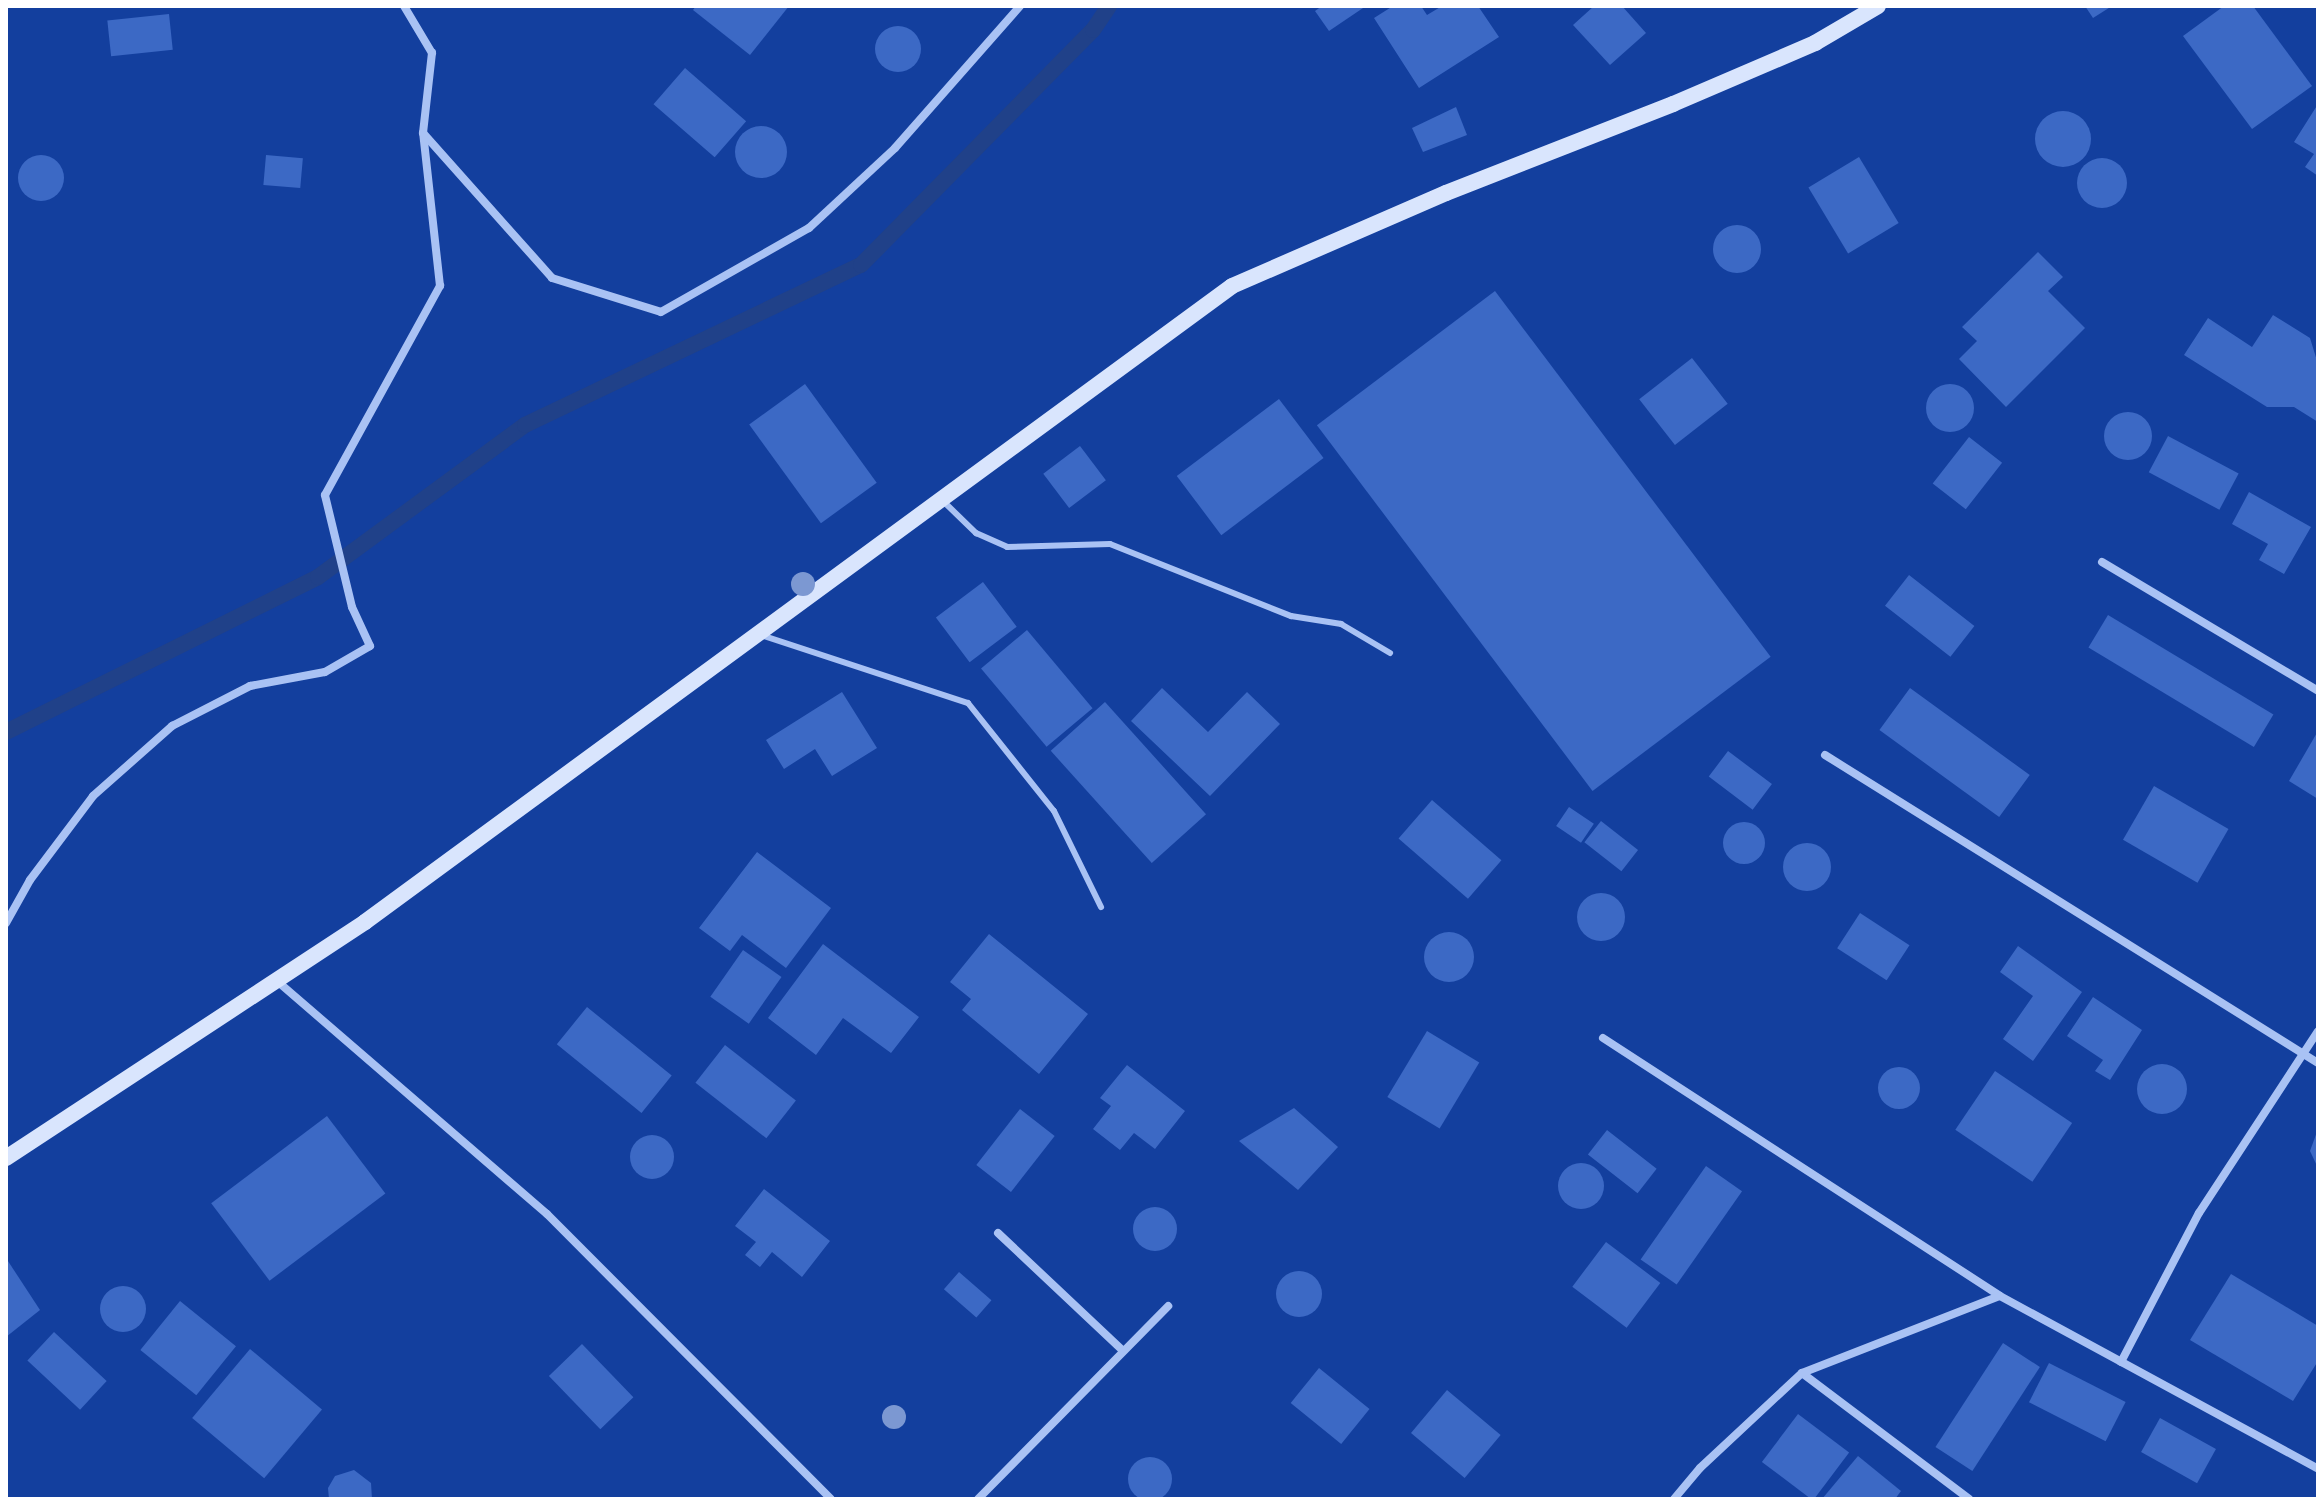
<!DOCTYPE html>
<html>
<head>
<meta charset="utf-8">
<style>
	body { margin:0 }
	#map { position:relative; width:2324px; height:1505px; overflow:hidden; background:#133f9e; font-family:"Nunito Sans",sans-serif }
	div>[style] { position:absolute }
	.stream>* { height:16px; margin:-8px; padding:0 8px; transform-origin:8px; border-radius:8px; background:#204189 }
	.building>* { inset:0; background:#3c69c5; transform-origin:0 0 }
	.round { border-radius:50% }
	.lane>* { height:6px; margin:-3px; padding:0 3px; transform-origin:3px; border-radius:3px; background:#a9c2f4 }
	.street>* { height:8px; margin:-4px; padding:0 4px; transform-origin:4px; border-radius:4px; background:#a9c2f4 }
	.secondary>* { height:16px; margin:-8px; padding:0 8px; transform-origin:8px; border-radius:8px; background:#d9e5fd }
	.trees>* { width:24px; height:24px; margin:-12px; border-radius:50%; background:#7c98d2 }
	span { translate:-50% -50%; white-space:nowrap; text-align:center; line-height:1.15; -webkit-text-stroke:6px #133f9e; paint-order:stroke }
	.frame { position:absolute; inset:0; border:8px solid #fff; pointer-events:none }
</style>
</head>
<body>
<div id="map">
	<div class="stream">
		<i style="left:6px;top:732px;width:348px;rotate:-26.4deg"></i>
		<i style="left:318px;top:577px;width:257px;rotate:-36.3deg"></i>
		<i style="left:525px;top:425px;width:372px;rotate:-25.5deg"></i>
		<i style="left:861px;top:265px;width:330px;rotate:-45.4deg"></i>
		<i style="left:1093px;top:30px;width:29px;rotate:-56deg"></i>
	</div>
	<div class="building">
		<i style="clip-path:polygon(696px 6px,789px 6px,750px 55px,693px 10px)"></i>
		<i style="clip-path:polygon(1322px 6px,1366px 6px,1329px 31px,1315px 11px)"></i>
		<i style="clip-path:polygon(1393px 6px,1421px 6px,1427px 15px,1442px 6px,1478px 6px,1499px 37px,1419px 88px,1374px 18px)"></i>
		<i style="clip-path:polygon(1594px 6px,1622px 6px,1646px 33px,1610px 65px,1573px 25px)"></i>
		<i style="clip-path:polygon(2085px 6px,2112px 6px,2093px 18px)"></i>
		<i style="clip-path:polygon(2224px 6px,2253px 6px,2312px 86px,2252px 129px,2183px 36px)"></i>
		<i style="left:169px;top:14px;width:36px;height:62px;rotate:84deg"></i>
		<i class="round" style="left:875px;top:26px;width:46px;height:46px"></i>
		<i style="left:685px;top:68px;width:81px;height:48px;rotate:41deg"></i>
		<i style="clip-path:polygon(2318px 104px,2318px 176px,2305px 167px,2314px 154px,2294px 142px)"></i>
		<i style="clip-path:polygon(1456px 107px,1467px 135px,1423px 152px,1412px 128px)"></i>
		<i class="round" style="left:2035px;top:111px;width:56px;height:56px"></i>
		<i class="round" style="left:735px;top:126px;width:52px;height:52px"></i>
		<i class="round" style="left:18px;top:155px;width:46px;height:46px"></i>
		<i style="left:266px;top:155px;width:37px;height:30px;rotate:5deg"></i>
		<i style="left:1859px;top:157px;width:77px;height:59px;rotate:59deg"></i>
		<i class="round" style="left:2077px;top:158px;width:50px;height:50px"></i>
		<i class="round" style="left:1713px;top:225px;width:48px;height:48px"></i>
		<i style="clip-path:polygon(2038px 252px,2063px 277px,2048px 291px,2085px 328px,2006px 407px,1959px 359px,1977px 341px,1962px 327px)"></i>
		<i style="left:1495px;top:291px;width:458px;height:223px;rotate:53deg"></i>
		<i style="clip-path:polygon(2273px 315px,2310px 338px,2318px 364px,2318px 422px,2294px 407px,2267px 407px,2184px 355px,2208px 318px,2252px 347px)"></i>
		<i style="left:1692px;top:358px;width:58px;height:67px;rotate:52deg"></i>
		<i style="left:805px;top:384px;width:122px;height:69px;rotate:54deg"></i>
		<i class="round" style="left:1926px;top:384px;width:48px;height:48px"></i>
		<i style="left:1279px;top:399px;width:74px;height:128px;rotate:53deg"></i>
		<i class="round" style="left:2104px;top:412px;width:48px;height:48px"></i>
		<i style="left:2168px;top:436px;width:80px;height:41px;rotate:28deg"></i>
		<i style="left:1969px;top:437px;width:42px;height:59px;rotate:38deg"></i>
		<i style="left:1080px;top:446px;width:43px;height:46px;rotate:53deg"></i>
		<i style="clip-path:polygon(2249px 492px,2311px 527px,2284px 574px,2259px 560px,2268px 544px,2232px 524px)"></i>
		<i style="left:1909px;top:575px;width:83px;height:39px;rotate:38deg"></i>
		<i style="left:983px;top:582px;width:56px;height:59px;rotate:53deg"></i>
		<i style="left:2108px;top:615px;width:193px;height:38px;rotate:31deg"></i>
		<i style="left:1027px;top:630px;width:102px;height:60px;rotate:50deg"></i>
		<i style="clip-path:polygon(1162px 688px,1208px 732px,1247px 692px,1280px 724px,1210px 796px,1131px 721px)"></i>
		<i style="left:1910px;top:688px;width:148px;height:52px;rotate:36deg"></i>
		<i style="clip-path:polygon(842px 692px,877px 748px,832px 776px,815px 749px,784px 769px,766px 740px)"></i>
		<i style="left:1105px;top:702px;width:151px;height:73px;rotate:48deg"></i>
		<i style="clip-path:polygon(2318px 731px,2318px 799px,2289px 781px)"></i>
		<i style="left:1728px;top:751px;width:55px;height:32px;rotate:37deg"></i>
		<i style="left:2154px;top:786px;width:86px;height:62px;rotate:30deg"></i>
		<i style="left:1432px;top:800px;width:92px;height:51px;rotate:41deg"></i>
		<i style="left:1569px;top:807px;width:30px;height:23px;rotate:34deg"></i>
		<i style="left:1601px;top:821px;width:47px;height:27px;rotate:38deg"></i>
		<i class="round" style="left:1723px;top:822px;width:42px;height:42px"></i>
		<i class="round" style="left:1783px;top:843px;width:48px;height:48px"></i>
		<i style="clip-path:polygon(757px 852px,831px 908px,786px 968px,742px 935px,730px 951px,699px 928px)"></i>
		<i class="round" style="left:1577px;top:893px;width:48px;height:48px"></i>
		<i style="left:1860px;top:913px;width:59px;height:42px;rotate:33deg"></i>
		<i class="round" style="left:1424px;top:932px;width:50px;height:50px"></i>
		<i style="clip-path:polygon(989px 934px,1088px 1014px,1039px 1074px,962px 1010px,971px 999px,950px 982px)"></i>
		<i style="clip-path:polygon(823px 944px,919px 1017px,891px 1053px,843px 1018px,816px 1055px,768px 1018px)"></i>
		<i style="clip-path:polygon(2018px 946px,2082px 992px,2033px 1061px,2003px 1039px,2033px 996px,2000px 972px)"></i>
		<i style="left:743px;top:950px;width:47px;height:57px;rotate:35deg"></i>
		<i style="clip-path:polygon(2093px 997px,2142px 1030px,2110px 1080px,2095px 1071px,2103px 1060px,2067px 1036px)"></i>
		<i style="left:587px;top:1007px;width:109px;height:48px;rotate:39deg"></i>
		<i style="left:1427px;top:1031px;width:61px;height:77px;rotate:31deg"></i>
		<i style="left:725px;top:1045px;width:90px;height:48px;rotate:38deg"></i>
		<i class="round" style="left:2137px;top:1064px;width:50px;height:50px"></i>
		<i style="clip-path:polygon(1127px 1065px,1185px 1111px,1155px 1149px,1134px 1133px,1120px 1150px,1093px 1129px,1111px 1106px,1100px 1098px)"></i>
		<i class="round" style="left:1878px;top:1067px;width:42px;height:42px"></i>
		<i style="left:1995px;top:1071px;width:93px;height:71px;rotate:34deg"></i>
		<i style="clip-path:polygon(1294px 1108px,1338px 1147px,1298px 1190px,1239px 1141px)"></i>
		<i style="left:1020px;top:1109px;width:44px;height:71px;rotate:38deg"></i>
		<i style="left:327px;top:1116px;width:97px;height:145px;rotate:53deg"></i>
		<i style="clip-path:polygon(2318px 1129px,2318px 1168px,2310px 1151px)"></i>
		<i style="left:1607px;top:1130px;width:63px;height:31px;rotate:38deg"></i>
		<i class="round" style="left:630px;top:1135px;width:44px;height:44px"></i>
		<i class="round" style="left:1558px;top:1163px;width:46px;height:46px"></i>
		<i style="left:1706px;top:1166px;width:44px;height:114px;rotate:35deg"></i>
		<i style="clip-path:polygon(764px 1189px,830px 1241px,802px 1277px,772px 1252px,760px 1267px,745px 1255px,756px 1242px,735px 1226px)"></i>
		<i class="round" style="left:1133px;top:1207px;width:44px;height:44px"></i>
		<i style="left:1606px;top:1242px;width:68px;height:56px;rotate:37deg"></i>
		<i style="clip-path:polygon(6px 1258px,40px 1310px,6px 1337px)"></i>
		<i class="round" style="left:1276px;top:1271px;width:46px;height:46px"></i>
		<i style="left:959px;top:1272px;width:43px;height:23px;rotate:41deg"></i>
		<i style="clip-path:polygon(2231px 1274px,2318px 1326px,2318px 1361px,2293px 1401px,2190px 1340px)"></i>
		<i class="round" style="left:100px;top:1286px;width:46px;height:46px"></i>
		<i style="left:180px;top:1301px;width:72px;height:63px;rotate:39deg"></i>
		<i style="left:54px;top:1332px;width:72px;height:39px;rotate:43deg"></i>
		<i style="left:2003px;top:1343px;width:44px;height:124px;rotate:33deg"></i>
		<i style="left:582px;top:1344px;width:74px;height:46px;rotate:46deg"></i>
		<i style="left:250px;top:1349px;width:94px;height:90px;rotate:40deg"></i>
		<i style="left:2049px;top:1363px;width:86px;height:44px;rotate:27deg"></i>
		<i style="left:1319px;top:1368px;width:65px;height:45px;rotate:39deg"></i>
		<i style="left:1447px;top:1390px;width:70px;height:56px;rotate:40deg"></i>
		<i style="left:1798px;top:1414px;width:64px;height:60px;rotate:37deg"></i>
		<i style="left:2160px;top:1418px;width:64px;height:39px;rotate:29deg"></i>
		<i style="clip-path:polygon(1858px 1456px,1901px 1491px,1895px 1499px,1822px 1499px)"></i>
		<i class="round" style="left:1128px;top:1457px;width:44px;height:44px"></i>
		<i style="clip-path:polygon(354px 1470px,371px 1483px,372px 1499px,329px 1499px,328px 1488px,335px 1476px)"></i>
	</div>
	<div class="lane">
		<i style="left:944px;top:502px;width:45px;rotate:44.1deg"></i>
		<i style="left:976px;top:533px;width:34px;rotate:24deg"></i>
		<i style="left:1007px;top:547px;width:103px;rotate:-1.7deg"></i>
		<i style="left:1110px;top:544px;width:195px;rotate:21.7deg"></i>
		<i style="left:1291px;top:616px;width:51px;rotate:9.1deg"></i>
		<i style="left:1341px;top:624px;width:57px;rotate:30.6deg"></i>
		<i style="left:761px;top:635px;width:218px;rotate:18.2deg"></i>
		<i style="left:968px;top:703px;width:138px;rotate:51.5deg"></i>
		<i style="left:1054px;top:811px;width:107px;rotate:63.9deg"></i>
	</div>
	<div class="street">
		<i style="left:423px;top:133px;width:194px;rotate:48.3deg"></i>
		<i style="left:552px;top:278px;width:114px;rotate:17.3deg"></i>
		<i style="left:661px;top:312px;width:170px;rotate:-29.6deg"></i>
		<i style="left:809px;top:228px;width:117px;rotate:-42.9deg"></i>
		<i style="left:895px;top:148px;width:189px;rotate:-48.6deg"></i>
		<i style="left:2102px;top:562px;width:252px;rotate:30.8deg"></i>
		<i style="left:1825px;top:755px;width:581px;rotate:31.99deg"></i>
		<i style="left:6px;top:923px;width:49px;rotate:-60.8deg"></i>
		<i style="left:30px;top:880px;width:105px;rotate:-53.1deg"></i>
		<i style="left:93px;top:796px;width:106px;rotate:-41.5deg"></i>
		<i style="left:172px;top:726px;width:88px;rotate:-27.1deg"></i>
		<i style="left:250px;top:686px;width:76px;rotate:-10.6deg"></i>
		<i style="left:325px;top:672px;width:52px;rotate:-30deg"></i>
		<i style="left:370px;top:646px;width:43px;rotate:-114.8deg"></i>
		<i style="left:352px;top:607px;width:115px;rotate:-103.6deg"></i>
		<i style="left:325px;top:495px;width:239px;rotate:-61.2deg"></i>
		<i style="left:440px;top:286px;width:154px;rotate:-96.3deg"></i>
		<i style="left:423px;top:133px;width:81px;rotate:-83.6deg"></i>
		<i style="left:432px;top:53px;width:55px;rotate:-120.8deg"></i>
		<i style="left:277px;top:981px;width:357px;rotate:40.8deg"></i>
		<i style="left:547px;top:1214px;width:402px;rotate:45.1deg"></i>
		<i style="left:1603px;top:1038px;width:473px;rotate:33deg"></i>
		<i style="left:2000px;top:1296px;width:362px;rotate:28.5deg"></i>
		<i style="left:998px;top:1233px;width:169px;rotate:43.3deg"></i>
		<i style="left:2121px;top:1362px;width:168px;rotate:-62.4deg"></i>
		<i style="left:2199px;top:1213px;width:217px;rotate:-56.8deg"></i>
		<i style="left:1802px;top:1373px;width:209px;rotate:37deg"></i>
		<i style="left:978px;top:1499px;width:271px;rotate:-45.4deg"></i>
		<i style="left:1674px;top:1499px;width:40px;rotate:-50deg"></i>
		<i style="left:1700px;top:1468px;width:139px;rotate:-43deg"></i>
		<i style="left:1802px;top:1373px;width:212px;rotate:-21.3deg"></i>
	</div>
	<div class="secondary">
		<i style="left:6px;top:1158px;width:430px;rotate:-33.3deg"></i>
		<i style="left:365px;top:922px;width:1075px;rotate:-36.26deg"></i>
		<i style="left:1232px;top:286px;width:233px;rotate:-23.5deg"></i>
		<i style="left:1446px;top:193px;width:244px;rotate:-21.4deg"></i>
		<i style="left:1673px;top:104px;width:155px;rotate:-23.2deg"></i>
		<i style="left:1815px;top:43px;width:73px;rotate:-30.4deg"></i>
	</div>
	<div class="trees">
		<i style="left:803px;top:584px"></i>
		<i style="left:894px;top:1417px"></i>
	</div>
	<div class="frame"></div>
</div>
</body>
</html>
